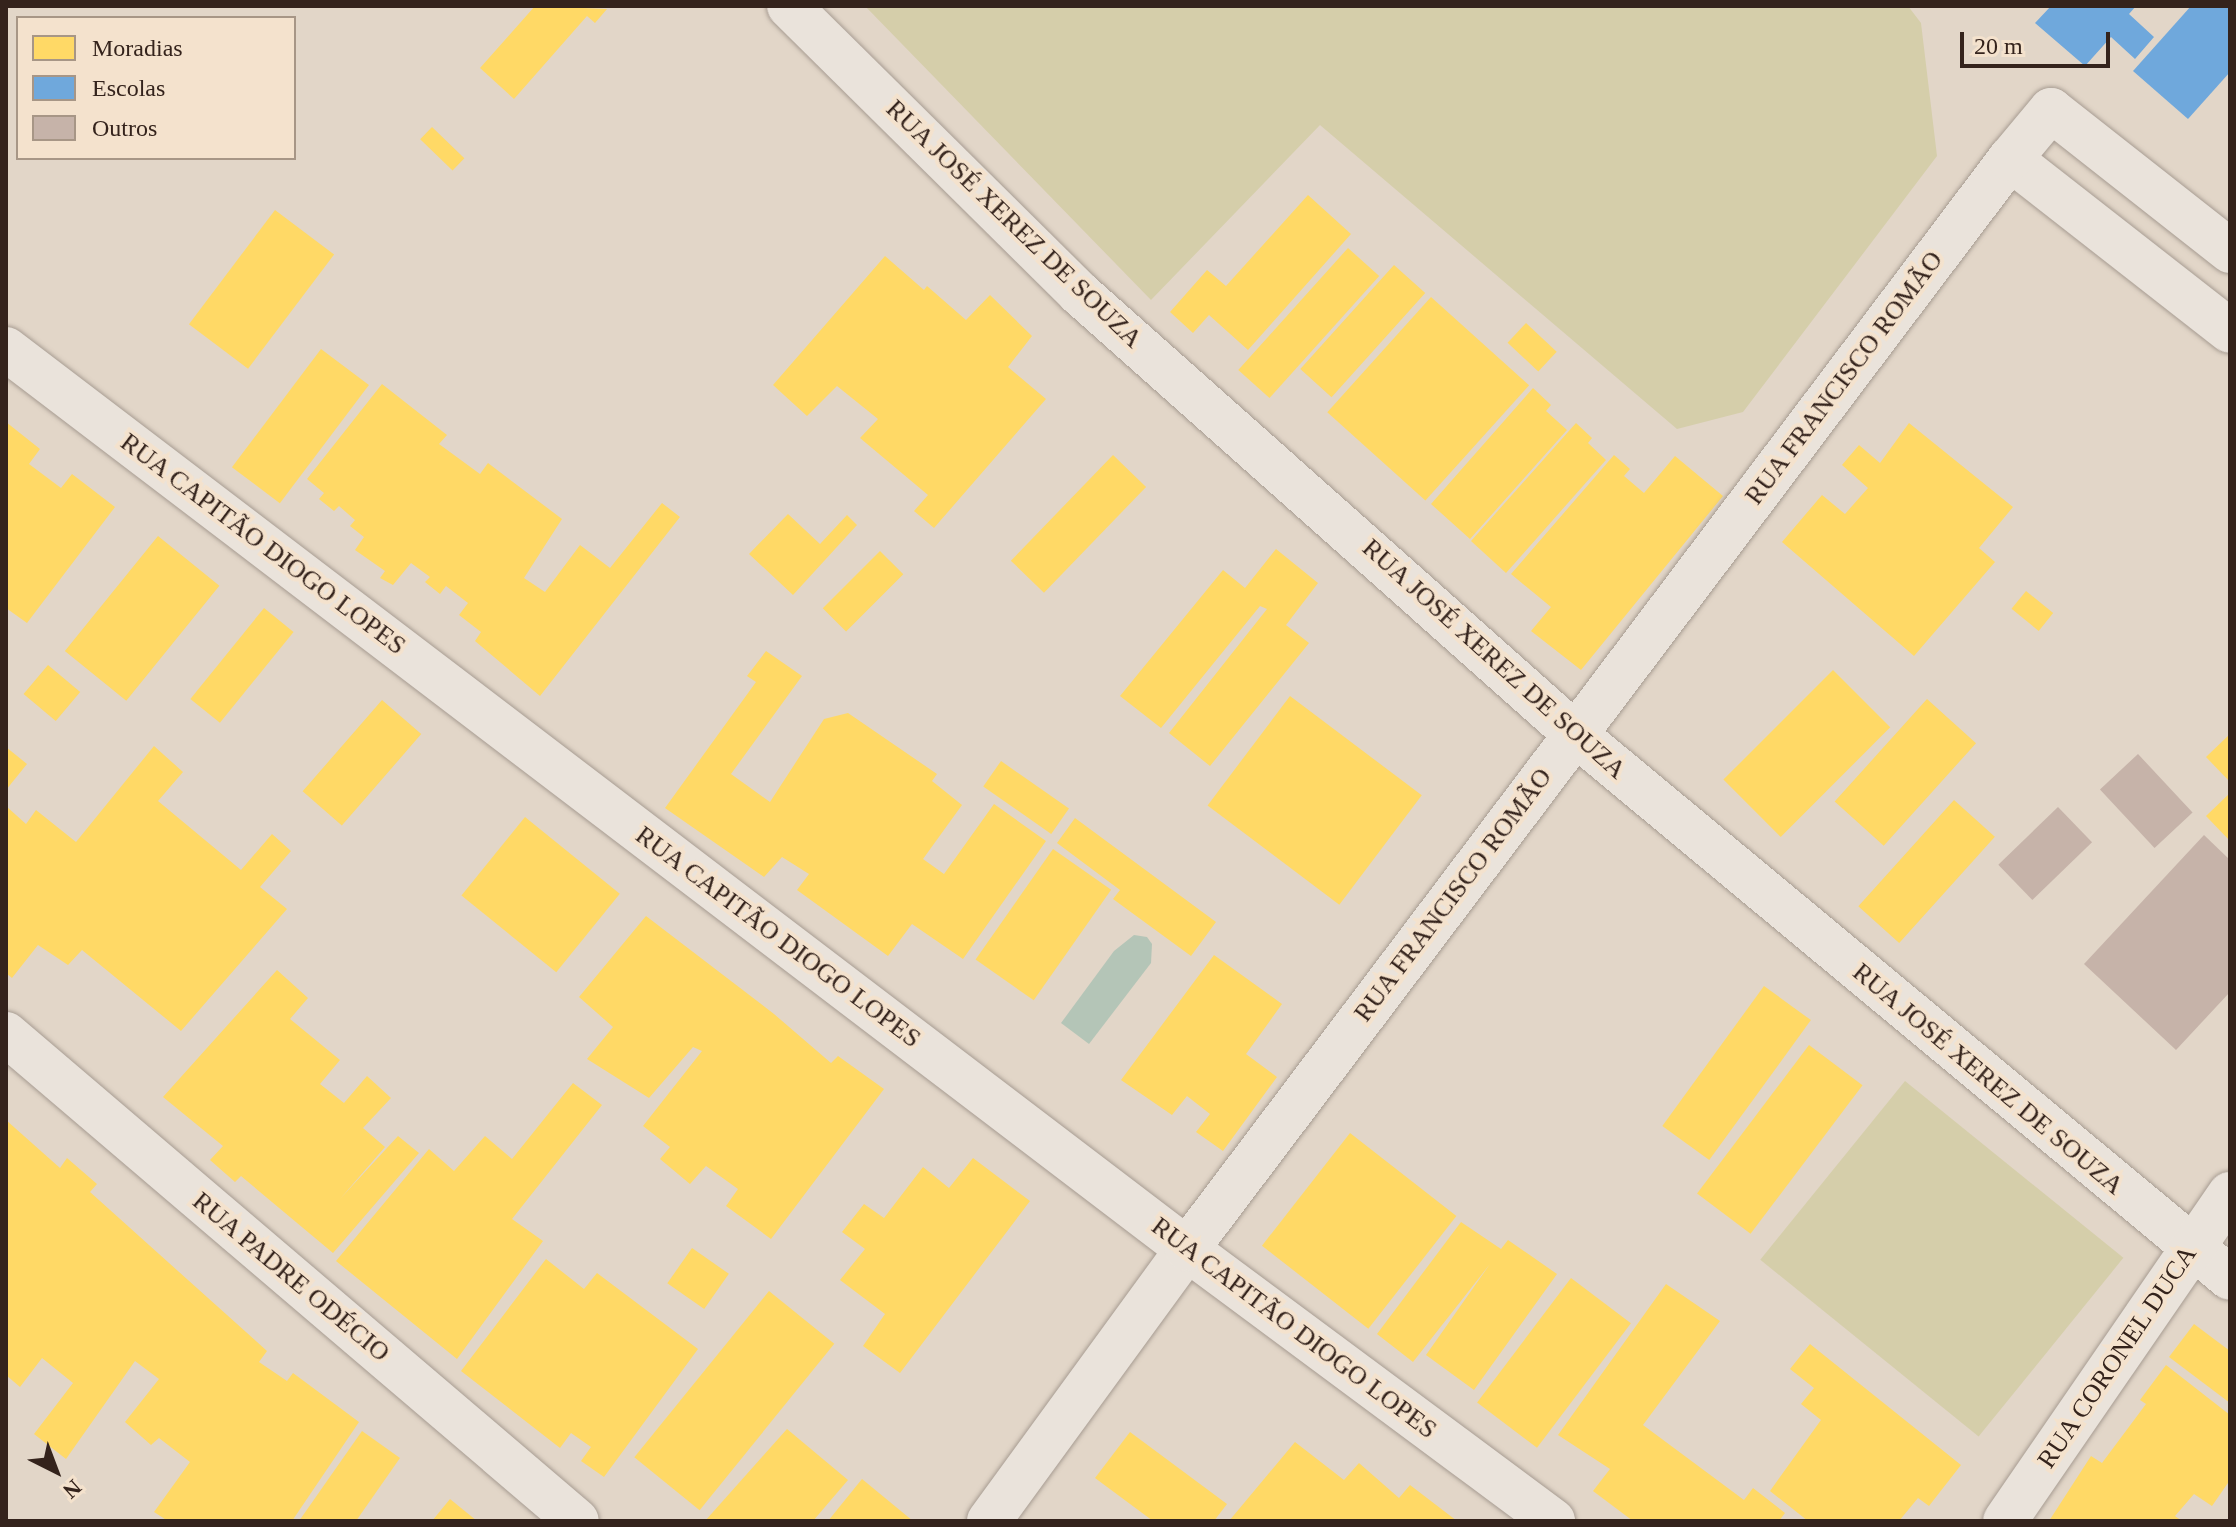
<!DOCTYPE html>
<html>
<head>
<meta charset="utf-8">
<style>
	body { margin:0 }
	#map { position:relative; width:2236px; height:1527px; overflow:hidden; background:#e2d6c8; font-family:Georgia,serif }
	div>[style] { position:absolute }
	.green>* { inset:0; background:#d5ceaa; transform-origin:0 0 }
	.water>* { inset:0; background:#b4c5b7 }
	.homes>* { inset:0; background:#ffd966; transform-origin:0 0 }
	.schools>* { inset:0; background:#6fa8dc }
	.building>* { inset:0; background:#c6b3a9; transform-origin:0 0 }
	.roads { filter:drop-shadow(0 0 2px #a79c92) drop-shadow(0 0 2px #a79c92) }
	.minor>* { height:44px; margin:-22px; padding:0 22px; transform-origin:22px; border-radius:22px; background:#eae3db }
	span { translate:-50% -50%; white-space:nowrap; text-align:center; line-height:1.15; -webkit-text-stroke:8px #f4e2cd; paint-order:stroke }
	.street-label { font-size:26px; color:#34231c }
	.frame { position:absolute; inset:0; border:8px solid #34231c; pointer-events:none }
	.legend { position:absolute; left:16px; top:16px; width:280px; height:144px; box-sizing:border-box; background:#f4e2cd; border:2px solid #a79686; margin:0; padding:10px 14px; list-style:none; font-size:24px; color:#34231c }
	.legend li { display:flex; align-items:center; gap:16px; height:40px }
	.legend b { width:40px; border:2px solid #a79686 }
	.north { position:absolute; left:16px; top:1431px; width:80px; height:80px; -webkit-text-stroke:6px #f4e2cd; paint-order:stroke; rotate:138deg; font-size:22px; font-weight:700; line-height:32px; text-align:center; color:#34231c }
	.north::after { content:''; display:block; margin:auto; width:28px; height:36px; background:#34231c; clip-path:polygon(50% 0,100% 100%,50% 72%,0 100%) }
	.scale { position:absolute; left:1960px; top:32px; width:150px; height:36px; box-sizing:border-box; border:4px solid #34231c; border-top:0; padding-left:10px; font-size:24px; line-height:28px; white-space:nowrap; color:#34231c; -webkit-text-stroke:6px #f4e2cd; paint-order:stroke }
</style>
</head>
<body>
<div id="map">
	<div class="green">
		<i style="clip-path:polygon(865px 6px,1908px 6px,1921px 23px,1937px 156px,1743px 412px,1677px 429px,1320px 125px,1151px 300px)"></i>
		<i style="left:1905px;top:1081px;width:281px;height:230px;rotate:39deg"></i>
	</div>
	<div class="water">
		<i style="clip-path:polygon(1134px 935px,1147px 937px,1152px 944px,1151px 963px,1089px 1044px,1061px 1023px,1114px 951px)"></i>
	</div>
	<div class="homes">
		<i style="clip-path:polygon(535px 6px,607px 9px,595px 23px,587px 16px,514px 99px,480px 68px)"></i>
		<i style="left:432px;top:127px;width:45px;height:17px;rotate:44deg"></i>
		<i style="clip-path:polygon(1308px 195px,1351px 234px,1248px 350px,1209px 315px,1193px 333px,1170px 312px,1207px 270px,1226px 286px)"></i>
		<i style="left:275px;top:210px;width:74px;height:143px;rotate:37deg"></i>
		<i style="left:1348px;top:248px;width:42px;height:164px;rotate:42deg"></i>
		<i style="clip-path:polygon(885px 256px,924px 290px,927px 286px,966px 320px,990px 295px,1032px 336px,1008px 367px,1046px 399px,934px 528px,914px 511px,928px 495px,860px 438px,878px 419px,837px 386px,807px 416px,773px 385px)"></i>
		<i style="left:1394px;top:265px;width:42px;height:140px;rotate:42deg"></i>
		<i style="left:1431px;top:297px;width:132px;height:155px;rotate:42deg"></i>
		<i style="left:1526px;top:323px;width:42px;height:27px;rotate:43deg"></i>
		<i style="left:321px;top:349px;width:60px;height:148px;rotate:37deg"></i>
		<i style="clip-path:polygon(382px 384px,447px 435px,439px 444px,480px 474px,488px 463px,562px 519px,524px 578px,545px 592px,580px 545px,610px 568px,662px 503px,680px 517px,540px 696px,475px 641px,481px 632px,459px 615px,468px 603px,446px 586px,440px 594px,425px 582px,430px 577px,411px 563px,393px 585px,380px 578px,385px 571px,355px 550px,364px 537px,350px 526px,355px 520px,339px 506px,334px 511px,319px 499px,324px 493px,307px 479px)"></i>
		<i style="clip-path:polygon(1533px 388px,1551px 405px,1546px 411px,1567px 430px,1470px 539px,1431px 504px)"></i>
		<i style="clip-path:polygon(6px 422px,40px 449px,29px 464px,61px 488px,72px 474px,115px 507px,27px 623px,6px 608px)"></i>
		<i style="clip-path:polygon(1576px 423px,1592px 438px,1588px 443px,1606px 460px,1506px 573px,1471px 541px)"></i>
		<i style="clip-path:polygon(1909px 423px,2013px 507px,1979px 548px,1995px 562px,1914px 656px,1782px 542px,1822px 495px,1845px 514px,1868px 488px,1842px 465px,1859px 445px,1880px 463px)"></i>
		<i style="left:1113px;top:455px;width:46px;height:147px;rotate:44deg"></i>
		<i style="clip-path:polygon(1614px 455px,1630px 469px,1624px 476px,1644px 493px,1675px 456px,1723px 496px,1581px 670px,1531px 631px,1551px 607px,1511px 574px)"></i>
		<i style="clip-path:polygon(788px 514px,820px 544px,847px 515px,857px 525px,793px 595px,749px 554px)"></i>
		<i style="left:158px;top:536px;width:79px;height:148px;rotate:39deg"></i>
		<i style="clip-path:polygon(1276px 549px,1318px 583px,1286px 625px,1309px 643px,1210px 766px,1169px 733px,1267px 609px,1260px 606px,1161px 728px,1120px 696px,1223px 570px,1245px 588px)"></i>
		<i style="left:880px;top:551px;width:33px;height:81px;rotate:45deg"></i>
		<i style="left:2026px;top:591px;width:35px;height:23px;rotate:39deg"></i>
		<i style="left:264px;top:608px;width:38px;height:117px;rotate:39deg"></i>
		<i style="clip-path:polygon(766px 651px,802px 676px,731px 774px,770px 802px,824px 719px,848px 713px,937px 774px,932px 781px,962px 805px,923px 859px,944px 874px,994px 804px,1046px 841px,963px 959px,912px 924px,888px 956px,797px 890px,809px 874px,782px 857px,764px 877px,665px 808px,756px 682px,747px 676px)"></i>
		<i style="left:48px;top:665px;width:42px;height:38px;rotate:40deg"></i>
		<i style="left:1833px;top:670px;width:81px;height:155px;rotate:45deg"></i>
		<i style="left:1290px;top:696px;width:165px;height:137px;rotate:37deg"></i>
		<i style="left:1927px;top:699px;width:66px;height:138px;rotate:42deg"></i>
		<i style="left:382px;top:700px;width:52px;height:121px;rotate:41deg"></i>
		<i style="clip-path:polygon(2230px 734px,2230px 782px,2206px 757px)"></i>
		<i style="clip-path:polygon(154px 746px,183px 772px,158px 801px,241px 870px,272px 834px,291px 851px,260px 887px,287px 909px,181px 1031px,82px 950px,68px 965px,38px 945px,12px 978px,6px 973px,6px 806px,26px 824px,36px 810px,76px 842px)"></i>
		<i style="clip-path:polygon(6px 747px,27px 764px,6px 790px)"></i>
		<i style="left:1001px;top:761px;width:83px;height:31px;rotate:35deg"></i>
		<i style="clip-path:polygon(2230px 793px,2230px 841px,2206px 816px)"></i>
		<i style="left:1954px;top:800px;width:55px;height:143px;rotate:42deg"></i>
		<i style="left:525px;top:817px;width:122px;height:101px;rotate:39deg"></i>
		<i style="clip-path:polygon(1075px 818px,1216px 922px,1191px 956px,1113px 899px,1120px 890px,1057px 843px)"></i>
		<i style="left:1053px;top:849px;width:71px;height:135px;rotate:35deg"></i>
		<i style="clip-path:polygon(646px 916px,774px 1014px,831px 1063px,838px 1056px,884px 1089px,771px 1239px,726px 1206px,738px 1189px,706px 1166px,690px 1184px,660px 1159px,670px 1147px,643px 1126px,702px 1051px,693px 1047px,649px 1098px,587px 1059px,613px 1027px,579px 997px)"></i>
		<i style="clip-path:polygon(1214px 955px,1282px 1004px,1246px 1054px,1277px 1077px,1223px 1151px,1196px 1132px,1210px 1114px,1187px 1096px,1172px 1115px,1121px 1080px)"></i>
		<i style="clip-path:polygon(277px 970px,308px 998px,290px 1019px,340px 1060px,320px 1084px,344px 1103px,367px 1076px,391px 1098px,363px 1128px,385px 1147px,340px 1199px,398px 1136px,419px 1153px,333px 1253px,241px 1176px,235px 1182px,210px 1160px,223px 1146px,163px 1097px)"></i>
		<i style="left:1764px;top:986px;width:58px;height:173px;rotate:36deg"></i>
		<i style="left:1809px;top:1045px;width:67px;height:186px;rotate:37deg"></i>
		<i style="clip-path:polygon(573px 1083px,602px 1105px,512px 1219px,543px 1241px,457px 1359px,336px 1261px,429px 1149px,454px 1171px,485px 1136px,512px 1159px)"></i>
		<i style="clip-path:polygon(6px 1120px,60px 1168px,67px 1158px,97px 1184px,90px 1192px,267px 1351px,259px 1362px,287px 1381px,293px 1373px,359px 1422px,292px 1521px,168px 1521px,154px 1512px,190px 1462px,159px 1438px,151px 1445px,125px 1422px,159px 1379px,135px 1361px,66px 1459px,34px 1434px,73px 1383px,42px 1358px,20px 1387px,6px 1375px)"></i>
		<i style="left:1350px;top:1133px;width:135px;height:143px;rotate:38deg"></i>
		<i style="clip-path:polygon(973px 1158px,1030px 1201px,900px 1373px,863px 1346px,885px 1314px,840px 1280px,865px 1249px,842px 1232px,864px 1204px,884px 1218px,923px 1167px,949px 1188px)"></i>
		<i style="clip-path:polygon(1461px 1222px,1501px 1249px,1508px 1240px,1557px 1274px,1474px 1390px,1426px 1355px,1490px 1264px,1413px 1362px,1377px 1334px)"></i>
		<i style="left:692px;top:1248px;width:45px;height:43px;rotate:35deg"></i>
		<i style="clip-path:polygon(546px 1259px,584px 1289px,597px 1273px,698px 1349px,604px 1477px,581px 1461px,591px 1447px,571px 1433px,560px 1448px,461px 1371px)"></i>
		<i style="left:1571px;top:1278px;width:75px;height:156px;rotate:37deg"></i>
		<i style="clip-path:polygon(1666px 1284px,1720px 1321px,1643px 1425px,1744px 1500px,1753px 1488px,1785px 1513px,1779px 1521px,1633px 1521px,1593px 1491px,1610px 1469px,1558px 1435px)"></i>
		<i style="left:769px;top:1291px;width:84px;height:214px;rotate:39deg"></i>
		<i style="clip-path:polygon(2194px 1324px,2230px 1351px,2230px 1403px,2169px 1357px)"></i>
		<i style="clip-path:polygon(1810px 1344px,1961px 1465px,1929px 1506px,1918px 1498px,1899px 1521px,1808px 1521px,1770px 1491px,1821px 1420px,1801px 1404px,1814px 1388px,1790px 1369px)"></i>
		<i style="clip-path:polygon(2166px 1365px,2230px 1415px,2230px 1480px,2212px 1506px,2194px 1494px,2175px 1516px,2182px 1521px,2049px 1521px,2091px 1456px,2102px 1463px,2146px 1404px,2140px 1400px)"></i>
		<i style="clip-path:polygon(787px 1429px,848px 1480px,813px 1521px,705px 1521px)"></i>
		<i style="clip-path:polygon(362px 1431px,400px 1458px,356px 1521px,299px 1521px)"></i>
		<i style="clip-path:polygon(1130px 1432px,1227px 1504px,1214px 1521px,1153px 1521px,1095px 1478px)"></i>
		<i style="clip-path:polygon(1295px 1442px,1344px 1480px,1359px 1463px,1399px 1498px,1410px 1485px,1457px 1521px,1229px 1521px)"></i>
		<i style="clip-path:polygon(862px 1479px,913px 1521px,828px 1521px)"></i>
		<i style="clip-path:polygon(450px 1499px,477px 1521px,432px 1521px)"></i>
	</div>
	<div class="schools">
		<i style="clip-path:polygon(2051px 6px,2136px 6px,2129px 14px,2154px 37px,2135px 59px,2111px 37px,2085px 66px,2035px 23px)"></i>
		<i style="clip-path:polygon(2191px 6px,2230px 6px,2230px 72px,2188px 119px,2133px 71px)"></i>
	</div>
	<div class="building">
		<i style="left:2138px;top:754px;width:80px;height:52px;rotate:47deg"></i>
		<i style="left:2058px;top:807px;width:49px;height:83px;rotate:46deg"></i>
		<i style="clip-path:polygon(2204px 835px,2230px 860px,2230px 992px,2176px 1050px,2084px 964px)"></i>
	</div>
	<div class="roads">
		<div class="minor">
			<i style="left:789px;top:6px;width:408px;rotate:44.7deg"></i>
			<i style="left:1079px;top:293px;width:664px;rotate:41.64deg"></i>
			<i style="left:1575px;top:734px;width:851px;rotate:39.71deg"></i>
			<i style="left:2010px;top:159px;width:279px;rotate:38deg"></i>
			<i style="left:6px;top:349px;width:1485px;rotate:37.31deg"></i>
			<i style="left:1187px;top:1249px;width:456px;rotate:36.6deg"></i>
			<i style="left:6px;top:1034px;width:750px;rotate:40.46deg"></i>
			<i style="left:989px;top:1521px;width:336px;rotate:-53.9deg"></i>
			<i style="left:1187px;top:1249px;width:1366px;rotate:-52.95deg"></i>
			<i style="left:2010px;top:159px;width:64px;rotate:-50.1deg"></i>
			<i style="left:2051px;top:110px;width:228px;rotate:38.2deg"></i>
			<i style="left:2005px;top:1521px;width:397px;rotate:-55.5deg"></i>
		</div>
	</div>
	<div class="street-label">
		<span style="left:1014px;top:224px;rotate:44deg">RUA JOSÉ XEREZ DE SOUZA</span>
		<span style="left:1844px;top:378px;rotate:-53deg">RUA FRANCISCO ROMÃO</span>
		<span style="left:263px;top:544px;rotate:37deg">RUA CAPITÃO DIOGO LOPES</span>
		<span style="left:1494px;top:659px;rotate:42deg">RUA JOSÉ XEREZ DE SOUZA</span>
		<span style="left:1453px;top:895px;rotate:-53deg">RUA FRANCISCO ROMÃO</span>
		<span style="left:778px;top:937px;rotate:37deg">RUA CAPITÃO DIOGO LOPES</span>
		<span style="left:1988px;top:1079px;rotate:40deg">RUA JOSÉ XEREZ DE SOUZA</span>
		<span style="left:291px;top:1277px;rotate:40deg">RUA PADRE ODÉCIO</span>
		<span style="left:1294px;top:1328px;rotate:37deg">RUA CAPITÃO DIOGO LOPES</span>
		<span style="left:2117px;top:1357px;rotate:-56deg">RUA CORONEL DUCA</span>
	</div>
	<div class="frame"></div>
	<ul class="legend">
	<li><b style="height:22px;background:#ffd966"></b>Moradias</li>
	<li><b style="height:22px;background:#6fa8dc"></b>Escolas</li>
	<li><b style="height:22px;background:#c6b3a9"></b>Outros</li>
	</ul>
	<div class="north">N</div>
	<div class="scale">20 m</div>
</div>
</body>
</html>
